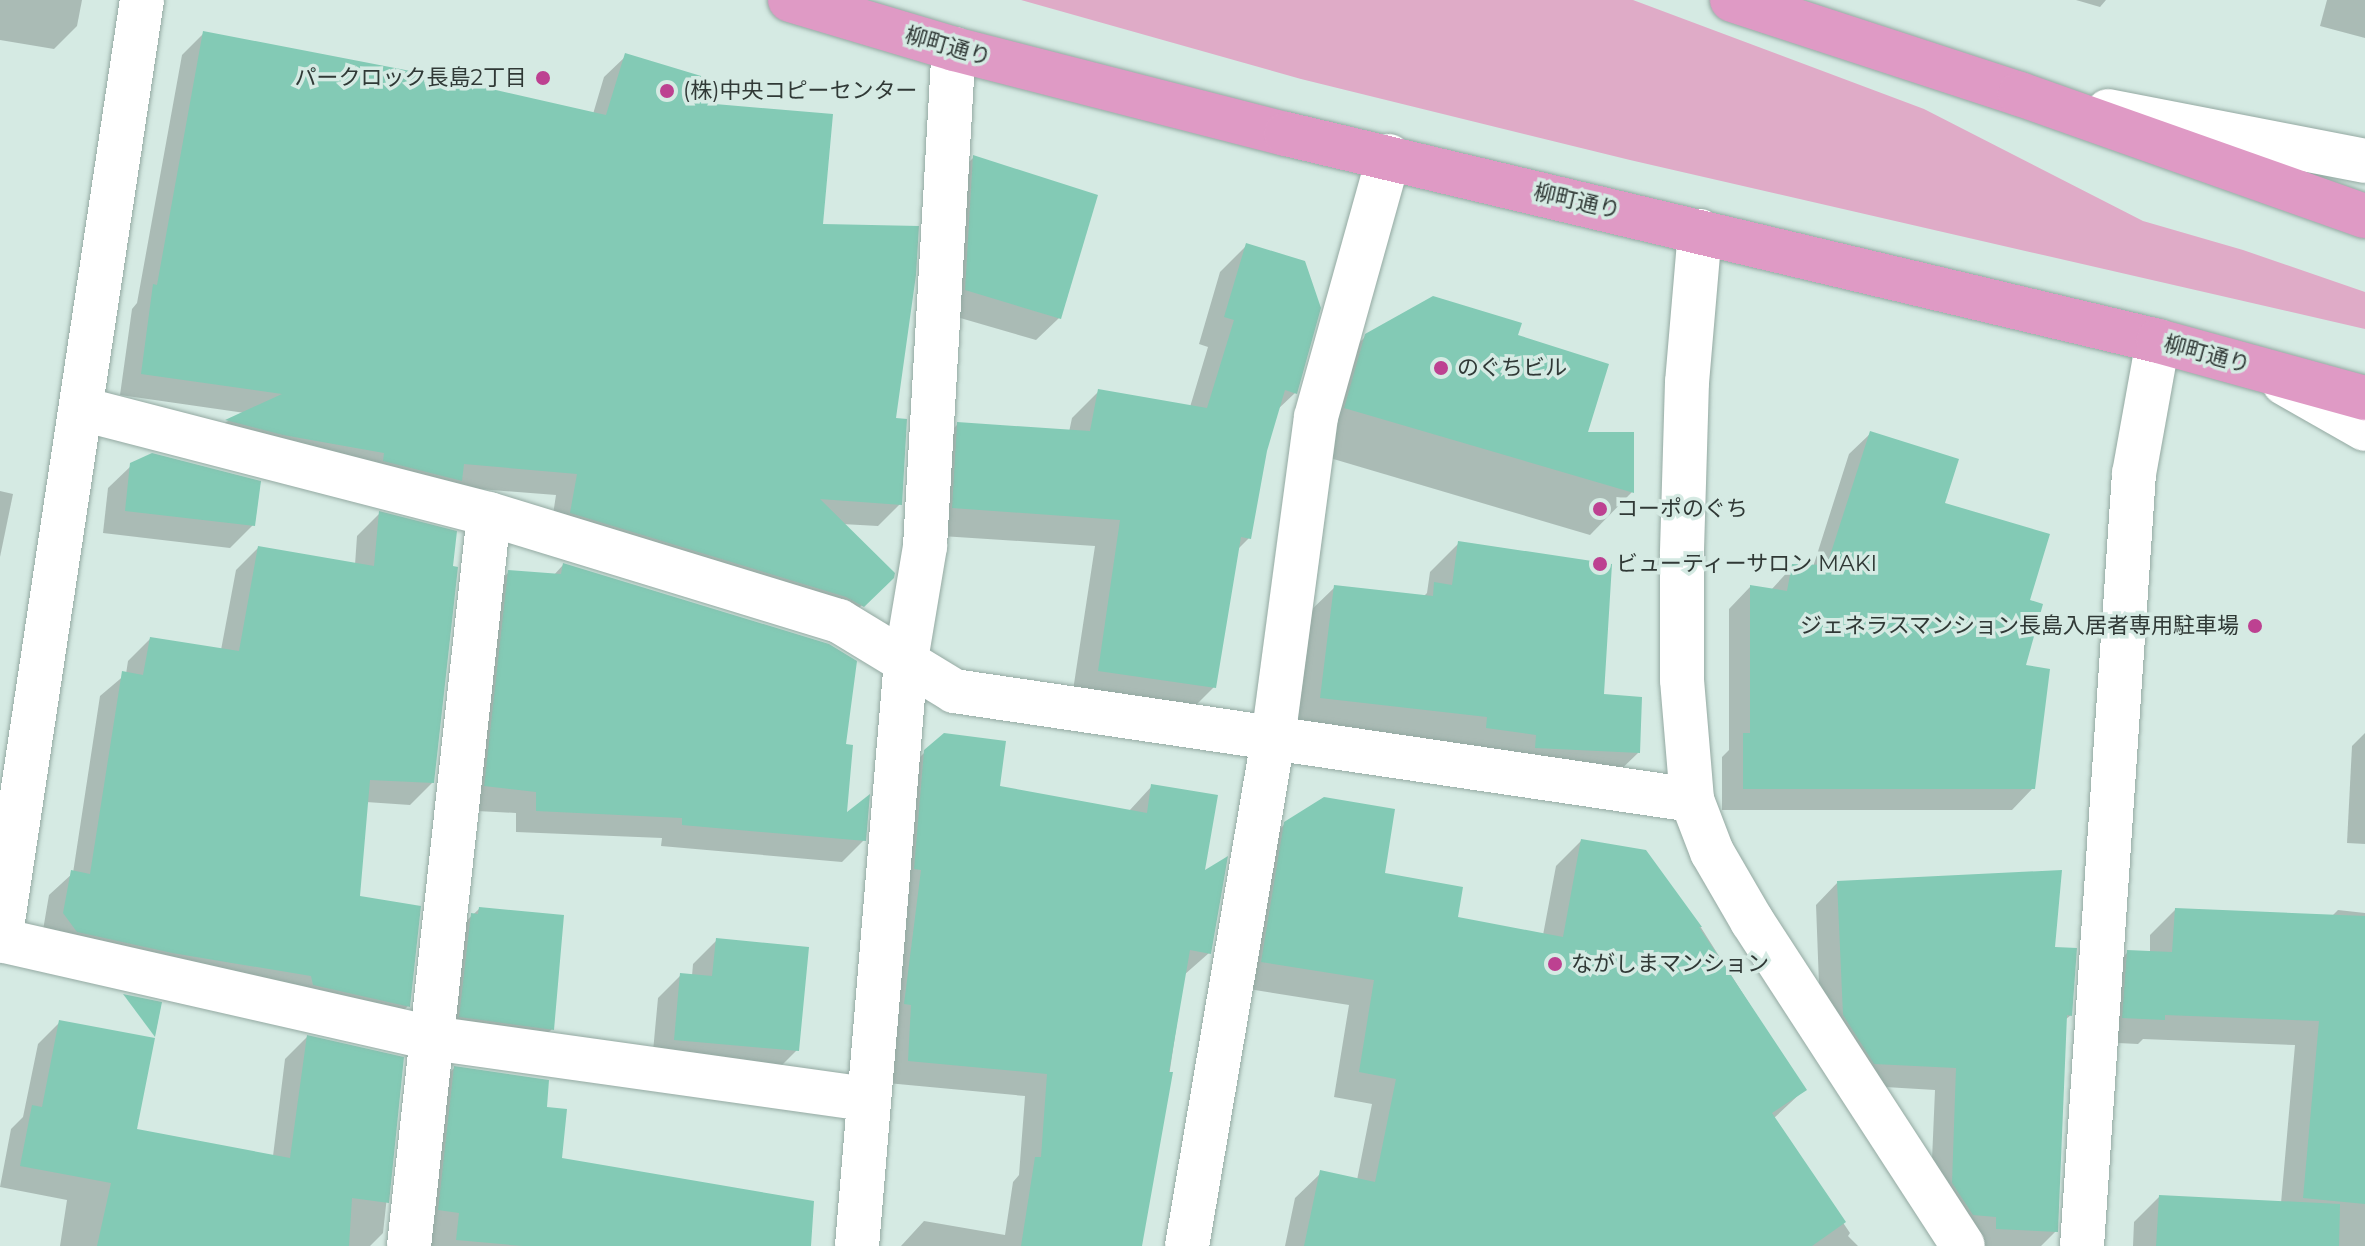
<!DOCTYPE html>
<html>
<head>
<meta charset="utf-8">
<style>
	body { margin:0 }
	#map { position:relative; width:2365px; height:1246px; overflow:hidden; background:#d5eae3; font-family:Montserrat,"Noto Sans JP",sans-serif }
	div>[style] { position:absolute }
	.green>* { inset:0; background:#dfabc7 }
	.shadow>* { inset:0; background:#0003 }
	.building>* { inset:0; background:#83cab5 }
	.roads { filter:drop-shadow(0 0 2px #94a9a2) drop-shadow(0 0 2px #94a9a2) }
	.minor>* { height:44px; margin:-22px; padding:0 22px; transform-origin:22px; border-radius:22px; background:#fff }
	.major>* { height:44px; margin:-22px; padding:0 22px; transform-origin:22px; border-radius:22px; background:#df9ac5 }
	.dots>* { width:22px; height:22px; translate:-50% -50%; box-sizing:border-box; border:4px solid #d5eae3; border-radius:50% }
	span { translate:-50% -50%; white-space:nowrap; text-align:center; line-height:1.15; -webkit-text-stroke:7px #d5eae3; paint-order:stroke }
	.street-label { font-size:22px; color:#303936 }
	.poi-label { font-size:22px; color:#303936 }
	.right { translate:-100% -50%; text-align:right }
	.left { translate:0 -50%; text-align:left }
</style>
</head>
<body>
<div id="map">
	<div class="green">
		<i style="clip-path:polygon(1021px 0,1633px 0,1924px 109px,2143px 221px,2243px 250px,2365px 292px,2365px 329px,1630px 160px,1301px 79px)"></i>
	</div>
	<div class="shadow">
		<i style="clip-path:polygon(0 0,82px 0,77px 26px,54px 49px,0 40px)"></i>
		<i style="clip-path:polygon(2076px 0,2106px 0,2100px 7px)"></i>
		<i style="clip-path:polygon(2327px 0,2365px 0,2365px 38px,2320px 26px)"></i>
		<i style="clip-path:polygon(204px 33px,593px 114px,604px 77px,626px 56px,712px 105px,821px 226px,894px 420px,900px 504px,878px 526px,842px 524px,862px 605px,840px 627px,550px 534px,556px 495px,454px 487px,206px 442px,226px 422px,245px 413px,120px 395px,132px 309px,137px 303px,182px 55px)"></i>
		<i style="clip-path:polygon(973px 158px,1059px 318px,1036px 340px,943px 313px,951px 180px)"></i>
		<i style="clip-path:polygon(1247px 245px,1295px 393px,1276px 411px,1265px 450px,1249px 538px,1236px 551px,1214px 687px,1187px 714px,1072px 697px,1095px 546px,926px 535px,931px 451px,958px 424px,1069px 432px,1072px 418px,1099px 391px,1190px 407px,1208px 347px,1199px 344px,1220px 272px)"></i>
		<i style="clip-path:polygon(1366px 336px,1516px 337px,1632px 492px,1590px 535px,1303px 450px,1323px 379px)"></i>
		<i style="clip-path:polygon(1871px 433px,1942px 504px,2028px 601px,2024px 666px,2033px 788px,2012px 810px,1722px 810px,1722px 757px,1729px 750px,1729px 609px,1750px 587px,1771px 590px,1793px 566px,1813px 567px,1849px 454px)"></i>
		<i style="clip-path:polygon(132px 465px,253px 525px,230px 548px,103px 533px,108px 488px)"></i>
		<i style="clip-path:polygon(0 491px,13px 494px,0 557px)"></i>
		<i style="clip-path:polygon(379px 514px,433px 782px,410px 805px,366px 802px,358px 898px,408px 1006px,386px 1029px,42px 936px,49px 895px,73px 873px,100px 696px,126px 674px,128px 661px,150px 639px,221px 650px,236px 570px,258px 548px,355px 565px,357px 536px)"></i>
		<i style="clip-path:polygon(1459px 543px,1602px 696px,1638px 753px,1609px 781px,1293px 726px,1306px 615px,1335px 587px,1423px 597px,1427px 593px,1430px 572px)"></i>
		<i style="clip-path:polygon(563px 565px,844px 746px,845px 817px,864px 840px,842px 862px,661px 846px,662px 838px,516px 832px,516px 813px,477px 811px,487px 594px,509px 572px,553px 576px)"></i>
		<i style="clip-path:polygon(2365px 733px,2365px 844px,2347px 843px,2352px 746px)"></i>
		<i style="clip-path:polygon(925px 752px,998px 788px,1129px 811px,1152px 786px,1203px 874px,1209px 953px,1184px 975px,1159px 1144px,1137px 1246px,901px 1246px,924px 1221px,1005px 1235px,1013px 1182px,1019px 1175px,1025px 1096px,887px 1083px,902px 775px)"></i>
		<i style="clip-path:polygon(1286px 823px,1456px 919px,1543px 935px,1556px 866px,1581px 841px,1700px 926px,1804px 1090px,1773px 1119px,1850px 1233px,1848px 1236px,1858px 1246px,1285px 1246px,1295px 1198px,1321px 1173px,1357px 1180px,1372px 1104px,1334px 1097px,1349px 1005px,1236px 987px,1259px 849px)"></i>
		<i style="clip-path:polygon(1838px 882px,2053px 949px,2071px 1015px,2065px 1020px,2056px 1231px,2041px 1246px,1975px 1246px,1930px 1206px,1935px 1090px,1852px 1085px,1821px 1037px,1816px 905px)"></i>
		<i style="clip-path:polygon(479px 909px,552px 1029px,529px 1052px,437px 1039px,448px 938px)"></i>
		<i style="clip-path:polygon(2175px 910px,2332px 916px,2338px 910px,2365px 913px,2365px 1246px,2133px 1246px,2134px 1222px,2159px 1197px,2281px 1203px,2295px 1045px,2143px 1039px,2138px 1044px,2098px 1042px,2103px 977px,2128px 952px,2150px 953px,2150px 935px)"></i>
		<i style="clip-path:polygon(716px 941px,797px 1050px,774px 1073px,652px 1062px,658px 998px,681px 975px,692px 976px,693px 964px)"></i>
		<i style="clip-path:polygon(60px 1022px,135px 1130px,273px 1156px,285px 1059px,307px 1037px,402px 1059px,383px 1233px,370px 1246px,60px 1246px,67px 1200px,0 1187px,11px 1129px,23px 1117px,38px 1044px)"></i>
		<i style="clip-path:polygon(454px 1068px,545px 1109px,560px 1160px,809px 1246px,415px 1246px,432px 1091px)"></i>
	</div>
	<div class="building">
		<i style="clip-path:polygon(203px 31px,426px 74px,606px 115px,625px 53px,721px 82px,715px 104px,833px 114px,823px 224px,919px 226px,916px 275px,896px 418px,907px 419px,902px 505px,820px 499px,895px 573px,894px 578px,864px 607px,846px 597px,570px 513px,577px 474px,464px 464px,462px 481px,383px 461px,384px 453px,283px 435px,225px 420px,282px 394px,141px 374px,153px 284px,157px 285px)"></i>
		<i style="clip-path:polygon(973px 155px,1098px 195px,1061px 319px,965px 290px)"></i>
		<i style="clip-path:polygon(1246px 243px,1305px 261px,1321px 308px,1297px 394px,1285px 390px,1267px 451px,1251px 539px,1241px 537px,1216px 688px,1098px 671px,1120px 520px,952px 508px,957px 422px,1090px 431px,1098px 389px,1207px 408px,1234px 320px,1224px 317px)"></i>
		<i style="clip-path:polygon(1433px 296px,1522px 323px,1518px 335px,1609px 364px,1588px 432px,1634px 432px,1634px 493px,1344px 408px,1365px 334px)"></i>
		<i style="clip-path:polygon(1870px 431px,1959px 459px,1945px 503px,2050px 534px,2030px 600px,2043px 604px,2026px 665px,2050px 669px,2035px 789px,1743px 789px,1743px 733px,1750px 733px,1750px 585px,1787px 591px,1792px 564px,1827px 565px)"></i>
		<i style="clip-path:polygon(152px 453px,261px 481px,255px 526px,125px 511px,130px 463px)"></i>
		<i style="clip-path:polygon(379px 511px,457px 531px,453px 566px,458px 567px,434px 783px,370px 780px,360px 896px,421px 906px,410px 1007px,313px 985px,311px 976px,172px 953px,77px 932px,63px 913px,71px 870px,90px 874px,122px 671px,143px 675px,150px 637px,239px 651px,258px 546px,374px 566px)"></i>
		<i style="clip-path:polygon(1458px 541px,1612px 564px,1604px 694px,1642px 697px,1640px 753px,1535px 748px,1536px 735px,1486px 728px,1487px 717px,1320px 698px,1334px 585px,1433px 596px,1434px 582px,1452px 585px)"></i>
		<i style="clip-path:polygon(563px 563px,829px 644px,857px 661px,846px 744px,853px 745px,847px 812px,870px 794px,866px 841px,682px 825px,682px 818px,536px 811px,536px 792px,484px 786px,508px 570px,561px 574px)"></i>
		<i style="clip-path:polygon(944px 733px,1006px 741px,1000px 786px,1147px 813px,1151px 784px,1218px 795px,1205px 870px,1228px 856px,1211px 954px,1190px 950px,1169px 1072px,1173px 1072px,1142px 1246px,1021px 1246px,1035px 1157px,1041px 1157px,1047px 1074px,908px 1061px,911px 1005px,904px 1004px,921px 870px,914px 869px,924px 750px)"></i>
		<i style="clip-path:polygon(1324px 797px,1395px 809px,1385px 873px,1463px 887px,1458px 917px,1563px 937px,1581px 839px,1646px 850px,1702px 927px,1699px 927px,1807px 1090px,1772px 1113px,1846px 1222px,1812px 1246px,1304px 1246px,1320px 1170px,1375px 1182px,1396px 1079px,1359px 1072px,1374px 980px,1261px 962px,1284px 822px)"></i>
		<i style="clip-path:polygon(2062px 870px,2055px 947px,2077px 948px,2072px 1016px,2067px 1015px,2058px 1232px,1996px 1229px,1996px 1217px,1973px 1215px,1952px 1183px,1956px 1068px,1874px 1064px,1843px 1015px,1837px 881px)"></i>
		<i style="clip-path:polygon(479px 907px,564px 915px,554px 1030px,459px 1017px,471px 913px,478px 914px)"></i>
		<i style="clip-path:polygon(2175px 908px,2365px 916px,2365px 1204px,2303px 1198px,2319px 1021px,2165px 1015px,2165px 1020px,2122px 1018px,2127px 950px,2172px 952px)"></i>
		<i style="clip-path:polygon(716px 938px,809px 947px,799px 1051px,674px 1040px,680px 973px,712px 976px)"></i>
		<i style="clip-path:polygon(123px 994px,162px 1002px,155px 1037px)"></i>
		<i style="clip-path:polygon(59px 1020px,155px 1038px,137px 1129px,290px 1158px,307px 1035px,404px 1057px,389px 1203px,352px 1198px,349px 1246px,97px 1246px,111px 1183px,20px 1166px,32px 1105px,42px 1107px)"></i>
		<i style="clip-path:polygon(454px 1066px,549px 1080px,547px 1107px,567px 1109px,562px 1158px,814px 1201px,811px 1246px,523px 1246px,456px 1240px,459px 1213px,438px 1210px)"></i>
		<i style="clip-path:polygon(2159px 1195px,2340px 1204px,2339px 1246px,2156px 1246px)"></i>
	</div>
	<div class="roads">
		<div class="minor">
			<i style="left:2108px;top:111px;width:262px;rotate:11deg"></i>
			<i style="left:1700px;top:231px;width:152px;rotate:94.9deg"></i>
			<i style="left:1687px;top:382px;width:172px;rotate:91.7deg"></i>
			<i style="left:1682px;top:554px;width:126px;rotate:90deg"></i>
			<i style="left:1682px;top:680px;width:120px;rotate:85.2deg"></i>
			<i style="left:1692px;top:800px;width:56px;rotate:69deg"></i>
			<i style="left:1712px;top:852px;width:80px;rotate:59.9deg"></i>
			<i style="left:1752px;top:921px;width:387px;rotate:57deg"></i>
			<i style="left:2284px;top:383px;width:93px;rotate:29.6deg"></i>
			<i style="left:82px;top:409px;width:420px;rotate:14.5deg"></i>
			<i style="left:489px;top:514px;width:366px;rotate:17deg"></i>
			<i style="left:839px;top:621px;width:135px;rotate:31.3deg"></i>
			<i style="left:954px;top:691px;width:746px;rotate:8.4deg"></i>
			<i style="left:0;top:940px;width:443px;rotate:12.8deg"></i>
			<i style="left:432px;top:1038px;width:439px;rotate:8deg"></i>
			<i style="left:0;top:941px;width:952px;rotate:-81.42deg"></i>
			<i style="left:409px;top:1246px;width:736px;rotate:-83.76deg"></i>
			<i style="left:857px;top:1246px;width:588px;rotate:-85.22deg"></i>
			<i style="left:906px;top:660px;width:116px;rotate:-80.5deg"></i>
			<i style="left:925px;top:546px;width:498px;rotate:-86.7deg"></i>
			<i style="left:1187px;top:1246px;width:514px;rotate:-80.37deg"></i>
			<i style="left:1273px;top:739px;width:325px;rotate:-82.4deg"></i>
			<i style="left:1316px;top:417px;width:271px;rotate:-74.4deg"></i>
			<i style="left:2082px;top:1246px;width:774px;rotate:-86.15deg"></i>
			<i style="left:2134px;top:474px;width:135px;rotate:-79.8deg"></i>
		</div>
		<div class="major">
			<i style="left:790px;top:0;width:171px;rotate:16.6deg"></i>
			<i style="left:954px;top:49px;width:343px;rotate:14.4deg"></i>
			<i style="left:1286px;top:134px;width:896px;rotate:13.35deg"></i>
			<i style="left:2158px;top:341px;width:215px;rotate:15.4deg"></i>
			<i style="left:1732px;top:0;width:303px;rotate:18.1deg"></i>
			<i style="left:2020px;top:94px;width:366px;rotate:19.5deg"></i>
		</div>
	</div>
	<div class="dots">
		<i style="left:543px;top:78px;background:#bd4191"></i>
		<i style="left:667px;top:91px;background:#bd4191"></i>
		<i style="left:1441px;top:368px;background:#bd4191"></i>
		<i style="left:1600px;top:509px;background:#bd4191"></i>
		<i style="left:1600px;top:564px;background:#bd4191"></i>
		<i style="left:2255px;top:626px;background:#bd4191"></i>
		<i style="left:1555px;top:964px;background:#bd4191"></i>
	</div>
	<div class="street-label">
		<span style="left:948px;top:46px;rotate:16deg">柳町通り</span>
		<span style="left:1577px;top:201px;rotate:13deg">柳町通り</span>
		<span style="left:2207px;top:354px;rotate:15deg">柳町通り</span>
	</div>
	<div class="poi-label">
		<span class="right" style="left:527px;top:78px">パークロック長島2丁目</span>
		<span class="left" style="left:683px;top:91px">(株)中央コピーセンター</span>
		<span class="left" style="left:1457px;top:368px">のぐちビル</span>
		<span class="left" style="left:1616px;top:509px">コーポのぐち</span>
		<span class="left" style="left:1616px;top:564px">ビューティーサロン MAKI</span>
		<span class="right" style="left:2239px;top:626px">ジェネラスマンション長島入居者専用駐車場</span>
		<span class="left" style="left:1571px;top:964px">ながしまマンション</span>
	</div>
</div>
</body>
</html>
